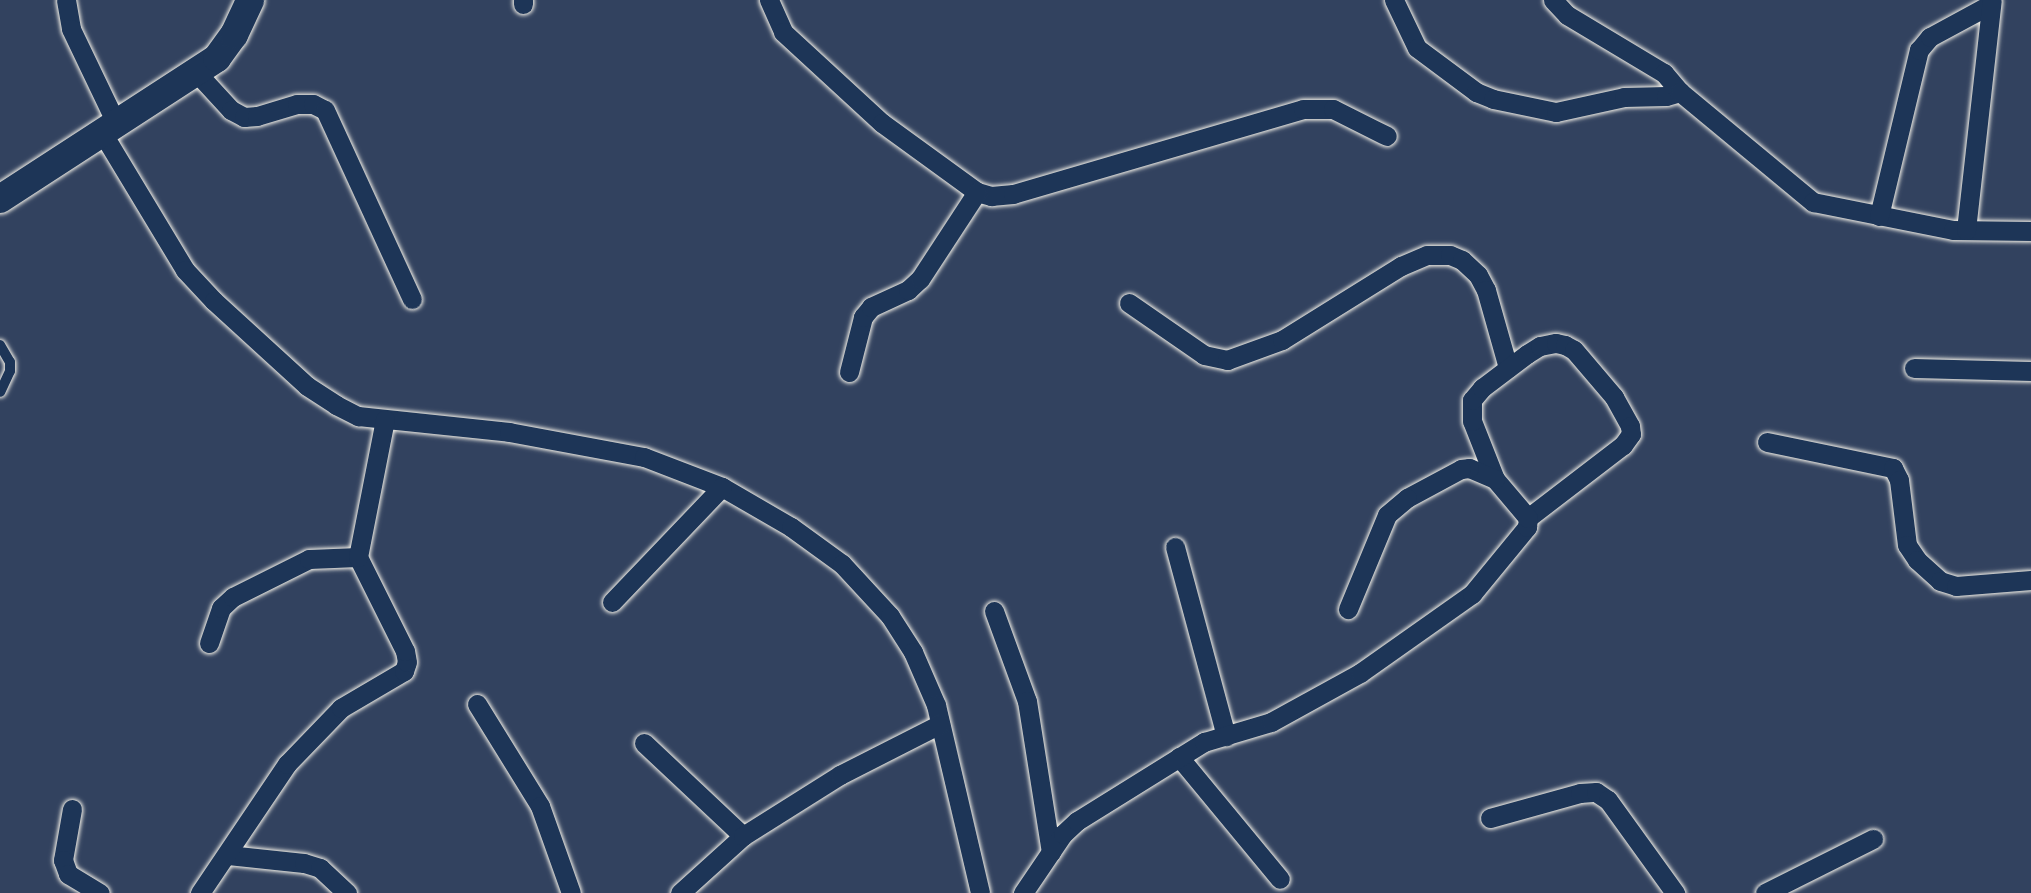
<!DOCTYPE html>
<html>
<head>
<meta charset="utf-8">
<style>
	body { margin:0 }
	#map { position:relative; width:2031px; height:893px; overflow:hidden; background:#32425f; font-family:"Playpen Sans",sans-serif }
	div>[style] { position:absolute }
	.roads { filter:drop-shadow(0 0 2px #f4f1e8) drop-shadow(0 0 2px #f4f1e8) }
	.service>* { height:10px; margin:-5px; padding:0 5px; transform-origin:5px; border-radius:5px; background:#1d3557 }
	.minor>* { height:19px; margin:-9.5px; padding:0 9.5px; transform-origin:9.5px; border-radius:9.5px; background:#1d3557 }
	.secondary>* { height:28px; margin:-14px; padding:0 14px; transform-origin:14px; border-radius:14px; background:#1d3557 }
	span { translate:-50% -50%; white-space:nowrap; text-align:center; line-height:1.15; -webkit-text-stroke:5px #1d3557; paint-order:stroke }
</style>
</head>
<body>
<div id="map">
	<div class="roads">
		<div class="service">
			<i style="left:0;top:345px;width:20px;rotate:60deg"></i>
			<i style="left:10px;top:362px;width:9px;rotate:90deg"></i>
			<i style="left:10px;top:371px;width:23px;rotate:115deg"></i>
		</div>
		<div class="minor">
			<i style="left:66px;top:0;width:29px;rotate:80deg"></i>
			<i style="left:71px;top:29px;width:106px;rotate:64.4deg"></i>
			<i style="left:769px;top:0;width:35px;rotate:66deg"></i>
			<i style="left:783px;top:32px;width:134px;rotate:42.6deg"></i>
			<i style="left:882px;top:123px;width:117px;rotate:36deg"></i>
			<i style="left:977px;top:192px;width:15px;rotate:16deg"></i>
			<i style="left:991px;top:196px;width:22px;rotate:-5deg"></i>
			<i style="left:1013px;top:194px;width:302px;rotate:-16.3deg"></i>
			<i style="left:1303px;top:109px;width:30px"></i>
			<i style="left:1333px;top:109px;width:60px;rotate:26.6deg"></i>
			<i style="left:1394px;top:0;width:53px;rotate:64.4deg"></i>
			<i style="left:1417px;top:48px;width:74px;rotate:36.7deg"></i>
			<i style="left:1476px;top:92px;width:18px;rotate:22deg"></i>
			<i style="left:1493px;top:99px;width:64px;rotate:11.7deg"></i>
			<i style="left:1556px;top:112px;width:70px;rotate:-12.4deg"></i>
			<i style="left:1624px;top:97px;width:42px;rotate:-1.4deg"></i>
			<i style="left:1666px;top:96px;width:15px;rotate:-16deg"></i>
			<i style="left:1553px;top:0;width:21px;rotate:47deg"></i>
			<i style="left:1567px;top:15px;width:113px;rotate:30.9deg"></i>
			<i style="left:1664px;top:73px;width:25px;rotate:50deg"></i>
			<i style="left:1680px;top:92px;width:173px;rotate:39.6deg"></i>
			<i style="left:1813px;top:202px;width:143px;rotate:11.3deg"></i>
			<i style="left:1953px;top:230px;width:78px;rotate:0.7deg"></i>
			<i style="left:523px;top:4px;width:4px;rotate:-90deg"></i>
			<i style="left:196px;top:72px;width:52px;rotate:47.4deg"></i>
			<i style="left:231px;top:110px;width:15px;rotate:28deg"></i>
			<i style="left:244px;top:117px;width:13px;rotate:-4deg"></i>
			<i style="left:257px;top:116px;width:42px;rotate:-16.7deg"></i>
			<i style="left:297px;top:104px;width:16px"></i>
			<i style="left:313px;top:104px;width:13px;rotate:27deg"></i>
			<i style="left:325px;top:110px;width:208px;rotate:65.3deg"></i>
			<i style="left:103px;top:134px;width:159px;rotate:58.9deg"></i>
			<i style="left:185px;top:270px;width:42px;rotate:46.9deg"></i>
			<i style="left:214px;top:301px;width:126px;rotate:42.4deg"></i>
			<i style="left:307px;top:386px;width:35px;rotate:33deg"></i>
			<i style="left:336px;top:405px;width:25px;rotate:27deg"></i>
			<i style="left:358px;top:416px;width:152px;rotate:6deg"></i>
			<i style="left:509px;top:432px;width:137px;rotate:10.5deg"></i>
			<i style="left:644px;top:457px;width:84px;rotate:21deg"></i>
			<i style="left:722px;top:487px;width:80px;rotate:30.1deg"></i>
			<i style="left:791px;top:527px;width:63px;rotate:36deg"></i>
			<i style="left:842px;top:564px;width:71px;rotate:47.3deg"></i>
			<i style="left:890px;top:616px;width:43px;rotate:57.4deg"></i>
			<i style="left:913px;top:652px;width:58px;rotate:66.5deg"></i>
			<i style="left:936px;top:705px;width:193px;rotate:76.8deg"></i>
			<i style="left:1879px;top:216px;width:171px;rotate:-76.5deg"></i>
			<i style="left:1919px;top:50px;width:17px;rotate:-50deg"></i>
			<i style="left:1930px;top:37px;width:69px;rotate:-28.4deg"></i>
			<i style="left:1966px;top:230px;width:231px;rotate:-83.6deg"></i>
			<i style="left:1129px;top:303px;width:91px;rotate:34.7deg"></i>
			<i style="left:1204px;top:355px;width:24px;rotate:12deg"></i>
			<i style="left:1227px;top:360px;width:59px;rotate:-20deg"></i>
			<i style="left:1282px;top:340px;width:140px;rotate:-31.9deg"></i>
			<i style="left:1401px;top:266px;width:28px;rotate:-23deg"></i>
			<i style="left:1427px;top:255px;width:23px"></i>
			<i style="left:1450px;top:255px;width:13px;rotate:23deg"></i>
			<i style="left:1462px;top:260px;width:22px;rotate:43deg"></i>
			<i style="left:1478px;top:275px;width:17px;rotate:62deg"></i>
			<i style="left:1486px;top:290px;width:81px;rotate:74.2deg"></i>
			<i style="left:1914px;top:368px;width:117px;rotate:1.5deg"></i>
			<i style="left:849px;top:372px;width:57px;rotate:-75.7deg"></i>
			<i style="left:863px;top:317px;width:13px;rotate:-51deg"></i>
			<i style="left:871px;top:307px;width:41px;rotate:-24.7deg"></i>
			<i style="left:908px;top:290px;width:16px;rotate:-43deg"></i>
			<i style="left:920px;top:279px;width:104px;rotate:-56.8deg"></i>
			<i style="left:1767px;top:442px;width:129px;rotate:11.7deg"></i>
			<i style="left:1893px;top:468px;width:13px;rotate:63deg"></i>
			<i style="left:1899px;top:480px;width:65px;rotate:83deg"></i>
			<i style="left:1907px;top:545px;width:18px;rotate:56deg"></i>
			<i style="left:1917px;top:560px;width:31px;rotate:42deg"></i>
			<i style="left:1940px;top:581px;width:17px;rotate:17deg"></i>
			<i style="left:1956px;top:586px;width:75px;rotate:-4.6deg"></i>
			<i style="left:1495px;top:479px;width:62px;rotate:-111.6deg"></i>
			<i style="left:1472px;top:421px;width:21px;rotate:-90deg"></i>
			<i style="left:1472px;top:400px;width:16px;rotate:-50deg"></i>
			<i style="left:1482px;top:388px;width:56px;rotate:-37.1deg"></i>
			<i style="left:1527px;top:354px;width:15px;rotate:-32deg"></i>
			<i style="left:1540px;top:346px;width:16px;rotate:-11deg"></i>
			<i style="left:1556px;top:343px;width:9px;rotate:13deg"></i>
			<i style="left:1565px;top:345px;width:10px;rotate:29deg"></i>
			<i style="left:1574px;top:350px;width:62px;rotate:49.6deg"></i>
			<i style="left:1614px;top:397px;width:33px;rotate:61deg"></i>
			<i style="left:1630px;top:426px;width:8px;rotate:83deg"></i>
			<i style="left:1631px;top:434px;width:14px;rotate:126deg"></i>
			<i style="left:1623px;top:445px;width:120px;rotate:142.5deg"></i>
			<i style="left:1175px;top:547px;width:196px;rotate:74.9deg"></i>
			<i style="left:612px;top:602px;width:159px;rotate:-46.3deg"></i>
			<i style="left:994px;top:611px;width:96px;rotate:69.9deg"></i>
			<i style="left:1027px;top:701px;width:153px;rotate:81deg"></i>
			<i style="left:209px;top:643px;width:37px;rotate:-71deg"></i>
			<i style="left:221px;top:608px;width:16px;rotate:-43deg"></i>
			<i style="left:233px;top:597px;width:85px;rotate:-26.6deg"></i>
			<i style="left:309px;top:559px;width:49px;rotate:-2.3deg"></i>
			<i style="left:477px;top:704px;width:120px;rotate:58.3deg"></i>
			<i style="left:540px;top:806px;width:92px;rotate:70.4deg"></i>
			<i style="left:644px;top:743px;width:136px;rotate:43.2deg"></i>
			<i style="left:1179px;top:757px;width:158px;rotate:50.4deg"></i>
			<i style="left:72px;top:809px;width:52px;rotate:100deg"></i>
			<i style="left:63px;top:860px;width:15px;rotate:70deg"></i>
			<i style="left:68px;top:874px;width:37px;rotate:31deg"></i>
			<i style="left:1490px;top:818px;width:93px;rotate:-15.5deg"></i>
			<i style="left:1580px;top:793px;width:16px;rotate:-4deg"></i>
			<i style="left:1596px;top:792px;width:14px;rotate:34deg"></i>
			<i style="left:1608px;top:800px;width:115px;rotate:54.2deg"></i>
			<i style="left:228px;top:855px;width:76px;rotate:6deg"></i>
			<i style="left:304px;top:863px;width:17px;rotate:17deg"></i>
			<i style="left:320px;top:868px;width:37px;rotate:43deg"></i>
			<i style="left:200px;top:893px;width:156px;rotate:-56deg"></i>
			<i style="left:287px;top:764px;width:78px;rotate:-46deg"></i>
			<i style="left:341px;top:708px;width:73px;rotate:-30.4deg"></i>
			<i style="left:404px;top:671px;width:9px;rotate:-72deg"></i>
			<i style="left:407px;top:662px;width:11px;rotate:-100deg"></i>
			<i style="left:405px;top:651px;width:105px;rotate:-116.6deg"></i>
			<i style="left:358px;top:557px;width:140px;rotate:-78.9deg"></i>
			<i style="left:680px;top:893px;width:85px;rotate:-42.1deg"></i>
			<i style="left:743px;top:836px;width:115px;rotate:-32.2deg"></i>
			<i style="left:840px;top:775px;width:112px;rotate:-27deg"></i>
			<i style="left:1023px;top:893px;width:71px;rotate:-55.9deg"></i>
			<i style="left:1063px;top:834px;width:19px;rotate:-43deg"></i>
			<i style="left:1077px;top:821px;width:150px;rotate:-31.9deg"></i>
			<i style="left:1204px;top:742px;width:70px;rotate:-16.6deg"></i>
			<i style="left:1271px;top:722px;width:102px;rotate:-28.8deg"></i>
			<i style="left:1360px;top:673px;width:137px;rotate:-35.2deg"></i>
			<i style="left:1472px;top:594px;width:87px;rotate:-50.6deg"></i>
			<i style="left:1527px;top:527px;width:9px;rotate:-84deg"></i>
			<i style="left:1528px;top:518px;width:51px;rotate:-130.2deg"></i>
			<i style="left:1495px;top:479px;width:28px;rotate:-157deg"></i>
			<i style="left:1469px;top:468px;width:8px;rotate:173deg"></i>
			<i style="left:1461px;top:469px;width:61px;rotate:151.8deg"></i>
			<i style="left:1407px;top:498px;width:26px;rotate:140deg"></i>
			<i style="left:1387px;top:515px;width:102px;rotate:112.5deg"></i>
			<i style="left:1765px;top:893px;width:121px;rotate:-26.6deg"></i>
		</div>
		<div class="secondary">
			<i style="left:0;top:199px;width:259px;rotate:-33deg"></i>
			<i style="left:217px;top:58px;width:29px;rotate:-54deg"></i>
			<i style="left:234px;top:35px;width:38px;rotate:-65deg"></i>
		</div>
	</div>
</div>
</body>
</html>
